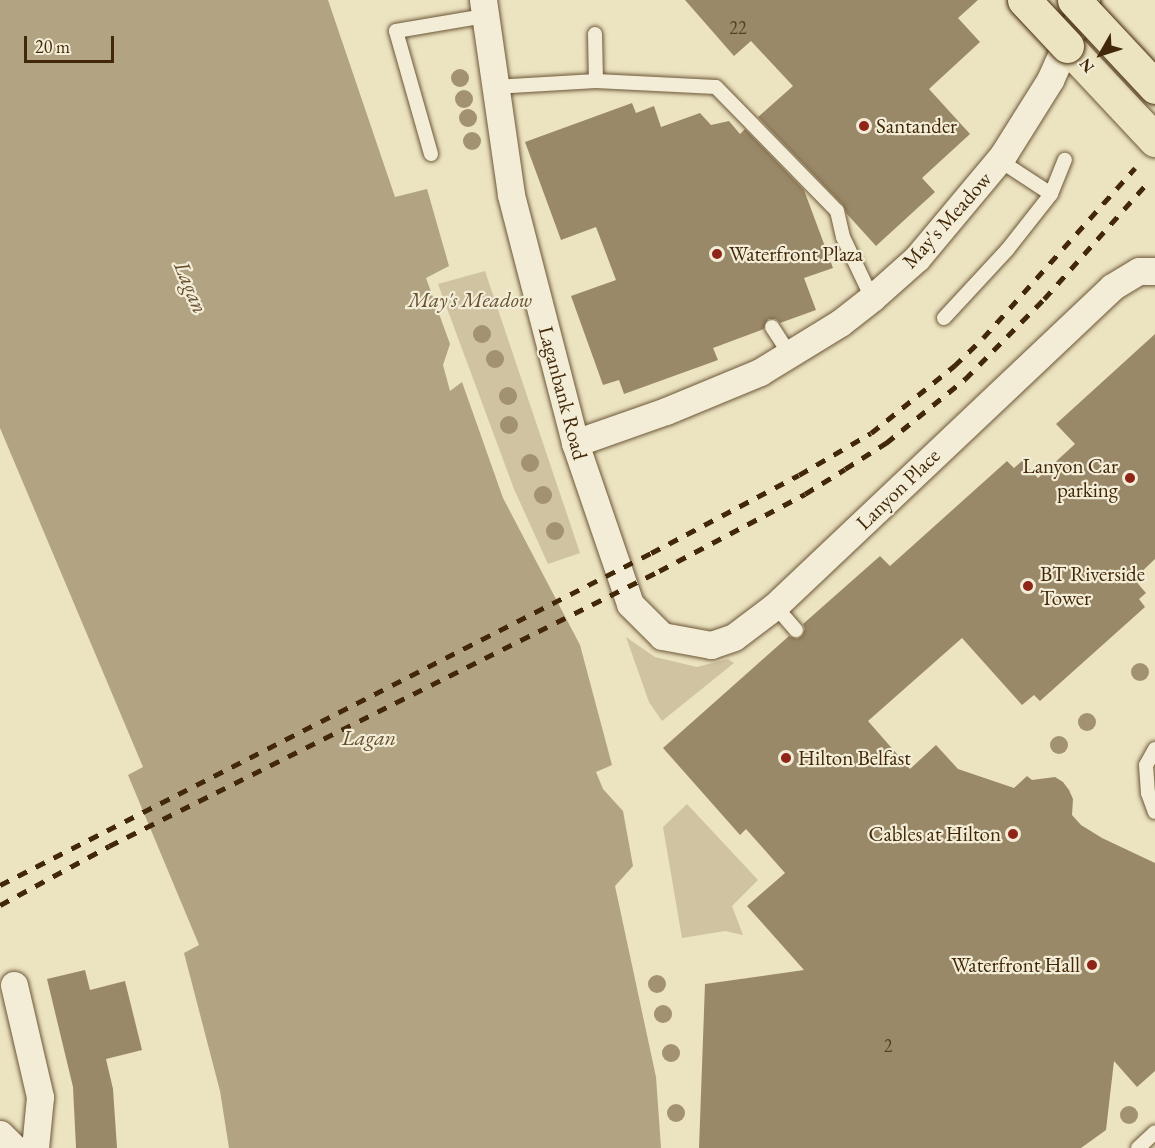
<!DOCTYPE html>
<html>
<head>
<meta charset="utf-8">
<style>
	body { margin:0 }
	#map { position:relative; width:1155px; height:1148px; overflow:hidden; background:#ece3c1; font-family:"EB Garamond",serif }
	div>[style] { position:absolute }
	.green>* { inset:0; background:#cfc3a2 }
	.water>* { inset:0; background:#b2a382 }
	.building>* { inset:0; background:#9a8969 }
	.roads { filter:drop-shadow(0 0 2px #6c5737) drop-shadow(0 0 2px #6c5737) }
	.service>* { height:14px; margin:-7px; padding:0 7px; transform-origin:7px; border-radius:7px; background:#f3edd7 }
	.minor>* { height:27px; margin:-13.5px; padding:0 13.5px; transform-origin:13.5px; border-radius:13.5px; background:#f3edd7 }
	.primary>* { height:33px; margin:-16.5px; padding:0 16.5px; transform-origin:16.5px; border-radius:16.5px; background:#ece3c1 }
	.rail>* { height:4.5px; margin-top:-2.25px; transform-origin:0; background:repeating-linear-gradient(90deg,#422809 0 10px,transparent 0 20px) }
	.bridges { filter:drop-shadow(0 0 2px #422809) drop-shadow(0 0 2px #422809) }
	.primary-bridge>* { height:33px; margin:-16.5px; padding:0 16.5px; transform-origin:16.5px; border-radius:16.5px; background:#ece3c1 }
	.trees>* { width:18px; height:18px; margin:-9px; border-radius:50%; background:#a29271 }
	.dots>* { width:16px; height:16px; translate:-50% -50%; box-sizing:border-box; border:3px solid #f3edd7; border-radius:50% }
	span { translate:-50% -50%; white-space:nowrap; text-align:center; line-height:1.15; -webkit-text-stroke:4.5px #f3edd7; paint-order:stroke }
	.number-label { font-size:18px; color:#584021 }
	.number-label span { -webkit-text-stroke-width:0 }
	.poi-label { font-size:21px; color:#422809 }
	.left { translate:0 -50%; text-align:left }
	.right { translate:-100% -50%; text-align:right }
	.street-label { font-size:21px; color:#422809 }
	.park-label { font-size:21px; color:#654f2f; font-style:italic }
	.water-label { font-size:22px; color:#644d2d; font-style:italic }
	.north { position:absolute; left:1071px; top:24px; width:60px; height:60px; -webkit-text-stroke:4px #f3edd7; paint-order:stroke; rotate:231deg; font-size:16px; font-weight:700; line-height:24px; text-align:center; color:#422809 }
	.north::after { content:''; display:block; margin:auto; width:21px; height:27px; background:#422809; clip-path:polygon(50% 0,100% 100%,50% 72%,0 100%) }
	.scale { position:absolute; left:24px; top:36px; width:90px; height:27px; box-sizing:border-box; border:3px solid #422809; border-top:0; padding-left:8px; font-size:18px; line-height:21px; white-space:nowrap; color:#422809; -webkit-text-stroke:4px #f3edd7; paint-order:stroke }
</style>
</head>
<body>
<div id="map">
	<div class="green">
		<i style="clip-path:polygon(485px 271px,580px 553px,548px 564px,514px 489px,438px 284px)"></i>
		<i style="clip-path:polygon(626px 637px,655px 657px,697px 667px,728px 659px,734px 663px,662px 721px,649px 702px)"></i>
		<i style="clip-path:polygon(687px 804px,758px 880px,732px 906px,743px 935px,725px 931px,682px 938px,663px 827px)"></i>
	</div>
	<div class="water">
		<i style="clip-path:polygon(0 0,328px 0,395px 197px,427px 189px,449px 266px,426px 278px,450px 344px,443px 365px,450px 391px,462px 382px,503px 498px,580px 645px,612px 765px,596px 772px,603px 789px,623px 811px,633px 866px,615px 886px,656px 1077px,661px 1148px,229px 1148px,220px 1091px,184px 953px,199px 945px,128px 775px,143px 767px,0 428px)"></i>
	</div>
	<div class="building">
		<i style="clip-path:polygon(685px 0,978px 0,958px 18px,980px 42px,929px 89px,970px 134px,922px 178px,935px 192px,876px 246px,847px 214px,843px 205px,758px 117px,793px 86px,751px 41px,734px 56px)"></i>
		<i style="clip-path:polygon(632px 103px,636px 113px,654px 106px,661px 127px,700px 113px,711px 125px,729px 121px,740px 134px,745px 129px,804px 190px,833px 268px,804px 278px,816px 310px,780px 323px,776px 319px,768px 319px,764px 329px,713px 348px,718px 360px,624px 394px,619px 380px,603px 385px,571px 296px,616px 280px,596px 227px,561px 240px,525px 142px)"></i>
		<i style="clip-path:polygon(1155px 334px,1155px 559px,1134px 579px,1146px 593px,1139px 599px,1145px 607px,1040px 701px,1034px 695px,1022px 705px,962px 638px,868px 721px,910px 769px,936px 745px,958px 769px,1014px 788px,1027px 776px,1032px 780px,1055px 777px,1063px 782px,1069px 790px,1073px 799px,1072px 815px,1081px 825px,1102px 838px,1155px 863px,1155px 1071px,1137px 1087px,1114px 1061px,1106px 1130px,1081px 1148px,699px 1148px,705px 984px,804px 970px,747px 906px,785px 873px,746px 829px,740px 835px,663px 748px,789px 636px,797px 639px,802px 636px,805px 629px,803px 624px,880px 556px,890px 566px,1007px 461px,1014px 468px,1022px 461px,1038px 478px,1075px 444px,1056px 424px)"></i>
		<i style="clip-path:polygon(85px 970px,90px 990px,125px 981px,142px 1050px,106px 1059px,113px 1089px,117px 1148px,76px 1148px,73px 1087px,47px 979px)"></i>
	</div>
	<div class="roads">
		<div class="service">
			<i style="left:595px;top:34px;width:47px;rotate:88.8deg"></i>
			<i style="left:494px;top:87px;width:102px;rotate:-3.4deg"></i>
			<i style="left:596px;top:81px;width:120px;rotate:2.9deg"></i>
			<i style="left:716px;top:87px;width:173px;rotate:45.7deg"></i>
			<i style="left:837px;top:211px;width:27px;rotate:77deg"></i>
			<i style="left:843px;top:237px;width:68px;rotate:64.6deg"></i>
			<i style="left:431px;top:154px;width:128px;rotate:-105.9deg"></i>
			<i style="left:396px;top:31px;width:90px;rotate:-9.6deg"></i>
			<i style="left:999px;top:160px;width:62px;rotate:33.2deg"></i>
			<i style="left:944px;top:318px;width:93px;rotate:-47.2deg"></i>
			<i style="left:1007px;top:250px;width:71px;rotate:-51.8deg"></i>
			<i style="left:1051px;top:194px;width:37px;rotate:-68deg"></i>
			<i style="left:772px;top:327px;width:35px;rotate:57deg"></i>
			<i style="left:775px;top:606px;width:32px;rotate:49deg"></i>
			<i style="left:1155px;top:749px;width:18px;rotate:119deg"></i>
			<i style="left:1146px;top:765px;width:28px;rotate:86deg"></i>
			<i style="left:1148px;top:793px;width:20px;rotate:70deg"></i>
			<i style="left:1138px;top:1148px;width:23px;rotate:-43deg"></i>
		</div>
		<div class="minor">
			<i style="left:483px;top:0;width:197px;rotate:81.8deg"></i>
			<i style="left:511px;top:195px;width:256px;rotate:75.5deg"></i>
			<i style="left:575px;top:443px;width:170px;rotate:71.1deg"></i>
			<i style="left:630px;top:604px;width:45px;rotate:45deg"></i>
			<i style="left:662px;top:636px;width:50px;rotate:10.4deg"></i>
			<i style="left:711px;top:645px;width:24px;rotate:-19deg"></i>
			<i style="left:734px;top:637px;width:51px;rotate:-37.1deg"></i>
			<i style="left:775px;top:606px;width:464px;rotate:-43.4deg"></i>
			<i style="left:1112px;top:287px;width:31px;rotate:-31deg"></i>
			<i style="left:1139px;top:271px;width:16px"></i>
			<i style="left:575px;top:443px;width:96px;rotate:-19.4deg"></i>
			<i style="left:666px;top:411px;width:102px;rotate:-22.5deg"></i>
			<i style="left:760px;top:372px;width:94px;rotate:-31.5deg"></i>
			<i style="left:840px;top:323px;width:41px;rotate:-38deg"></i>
			<i style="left:872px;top:298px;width:60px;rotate:-41.6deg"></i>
			<i style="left:917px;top:258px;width:134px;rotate:-50.1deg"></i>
			<i style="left:1003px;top:155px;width:89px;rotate:-57.9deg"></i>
			<i style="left:1050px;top:80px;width:88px;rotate:-65.8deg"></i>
			<i style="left:14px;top:985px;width:115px;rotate:76.9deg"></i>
			<i style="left:40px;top:1097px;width:51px;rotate:95.6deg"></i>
			<i style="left:0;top:1134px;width:20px;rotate:45deg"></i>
		</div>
		<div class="primary">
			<i style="left:1067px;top:46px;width:129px;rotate:46.9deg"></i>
		</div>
	</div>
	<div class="rail">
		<i style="left:0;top:885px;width:731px;rotate:-27.02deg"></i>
		<i style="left:651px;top:553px;width:167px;rotate:-27.8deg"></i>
		<i style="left:799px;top:475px;width:83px;rotate:-30.3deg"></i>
		<i style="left:871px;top:433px;width:107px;rotate:-38.9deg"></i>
		<i style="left:954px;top:366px;width:40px;rotate:-44deg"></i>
		<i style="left:983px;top:338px;width:228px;rotate:-48.2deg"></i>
		<i style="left:0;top:905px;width:124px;rotate:-28.4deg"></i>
		<i style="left:109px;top:846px;width:615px;rotate:-26.57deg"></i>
		<i style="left:659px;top:571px;width:165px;rotate:-27.8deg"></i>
		<i style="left:805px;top:494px;width:47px;rotate:-32deg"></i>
		<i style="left:845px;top:469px;width:49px;rotate:-32.4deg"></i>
		<i style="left:886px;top:443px;width:102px;rotate:-39deg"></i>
		<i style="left:965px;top:379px;width:112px;rotate:-45.4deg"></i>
		<i style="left:1044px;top:299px;width:158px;rotate:-48.3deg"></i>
	</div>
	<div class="bridges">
		<div class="primary-bridge">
			<i style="left:1024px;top:0;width:63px;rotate:46.9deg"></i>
			<i style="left:1074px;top:0;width:119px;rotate:47deg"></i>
		</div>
	</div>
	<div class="trees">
		<i style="left:460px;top:78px"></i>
		<i style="left:464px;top:99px"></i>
		<i style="left:468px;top:118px"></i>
		<i style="left:472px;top:141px"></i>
		<i style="left:482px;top:334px"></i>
		<i style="left:495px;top:359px"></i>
		<i style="left:508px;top:396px"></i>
		<i style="left:509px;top:425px"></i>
		<i style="left:530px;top:463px"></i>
		<i style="left:543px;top:495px"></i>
		<i style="left:555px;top:531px"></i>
		<i style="left:1140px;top:672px"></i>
		<i style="left:1087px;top:722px"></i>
		<i style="left:1059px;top:745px"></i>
		<i style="left:657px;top:984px"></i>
		<i style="left:663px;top:1014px"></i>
		<i style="left:671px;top:1053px"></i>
		<i style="left:676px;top:1113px"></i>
		<i style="left:1129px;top:1115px"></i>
	</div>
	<div class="dots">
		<i style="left:864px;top:126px;background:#8f2418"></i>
		<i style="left:717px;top:254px;background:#8f2418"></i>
		<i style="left:1130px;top:478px;background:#8f2418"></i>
		<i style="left:1028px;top:586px;background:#8f2418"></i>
		<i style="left:786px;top:758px;background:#8f2418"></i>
		<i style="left:1013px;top:834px;background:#8f2418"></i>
		<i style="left:1092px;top:965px;background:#8f2418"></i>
	</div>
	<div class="number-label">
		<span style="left:738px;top:28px">22</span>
		<span style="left:888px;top:1046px">2</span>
	</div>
	<div class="poi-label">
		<span class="left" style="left:876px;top:126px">Santander</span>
		<span class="left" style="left:729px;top:254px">Waterfront Plaza</span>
		<span class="right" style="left:1118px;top:478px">Lanyon Car<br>parking</span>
		<span class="left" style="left:1040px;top:586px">BT Riverside<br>Tower</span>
		<span class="left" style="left:798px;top:758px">Hilton Belfast</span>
		<span class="right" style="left:1001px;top:834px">Cables at Hilton</span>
		<span class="right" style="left:1080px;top:965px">Waterfront Hall</span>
	</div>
	<div class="street-label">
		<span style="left:947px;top:220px;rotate:-48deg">May's Meadow</span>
		<span style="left:563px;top:393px;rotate:75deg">Laganbank Road</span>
		<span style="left:898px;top:489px;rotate:-44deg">Lanyon Place</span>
	</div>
	<div class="park-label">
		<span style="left:470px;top:300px">May's Meadow</span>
	</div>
	<div class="water-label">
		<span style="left:191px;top:287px;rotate:67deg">Lagan</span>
		<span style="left:369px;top:738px">Lagan</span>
	</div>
	<div class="north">N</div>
	<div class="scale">20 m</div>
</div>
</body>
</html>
